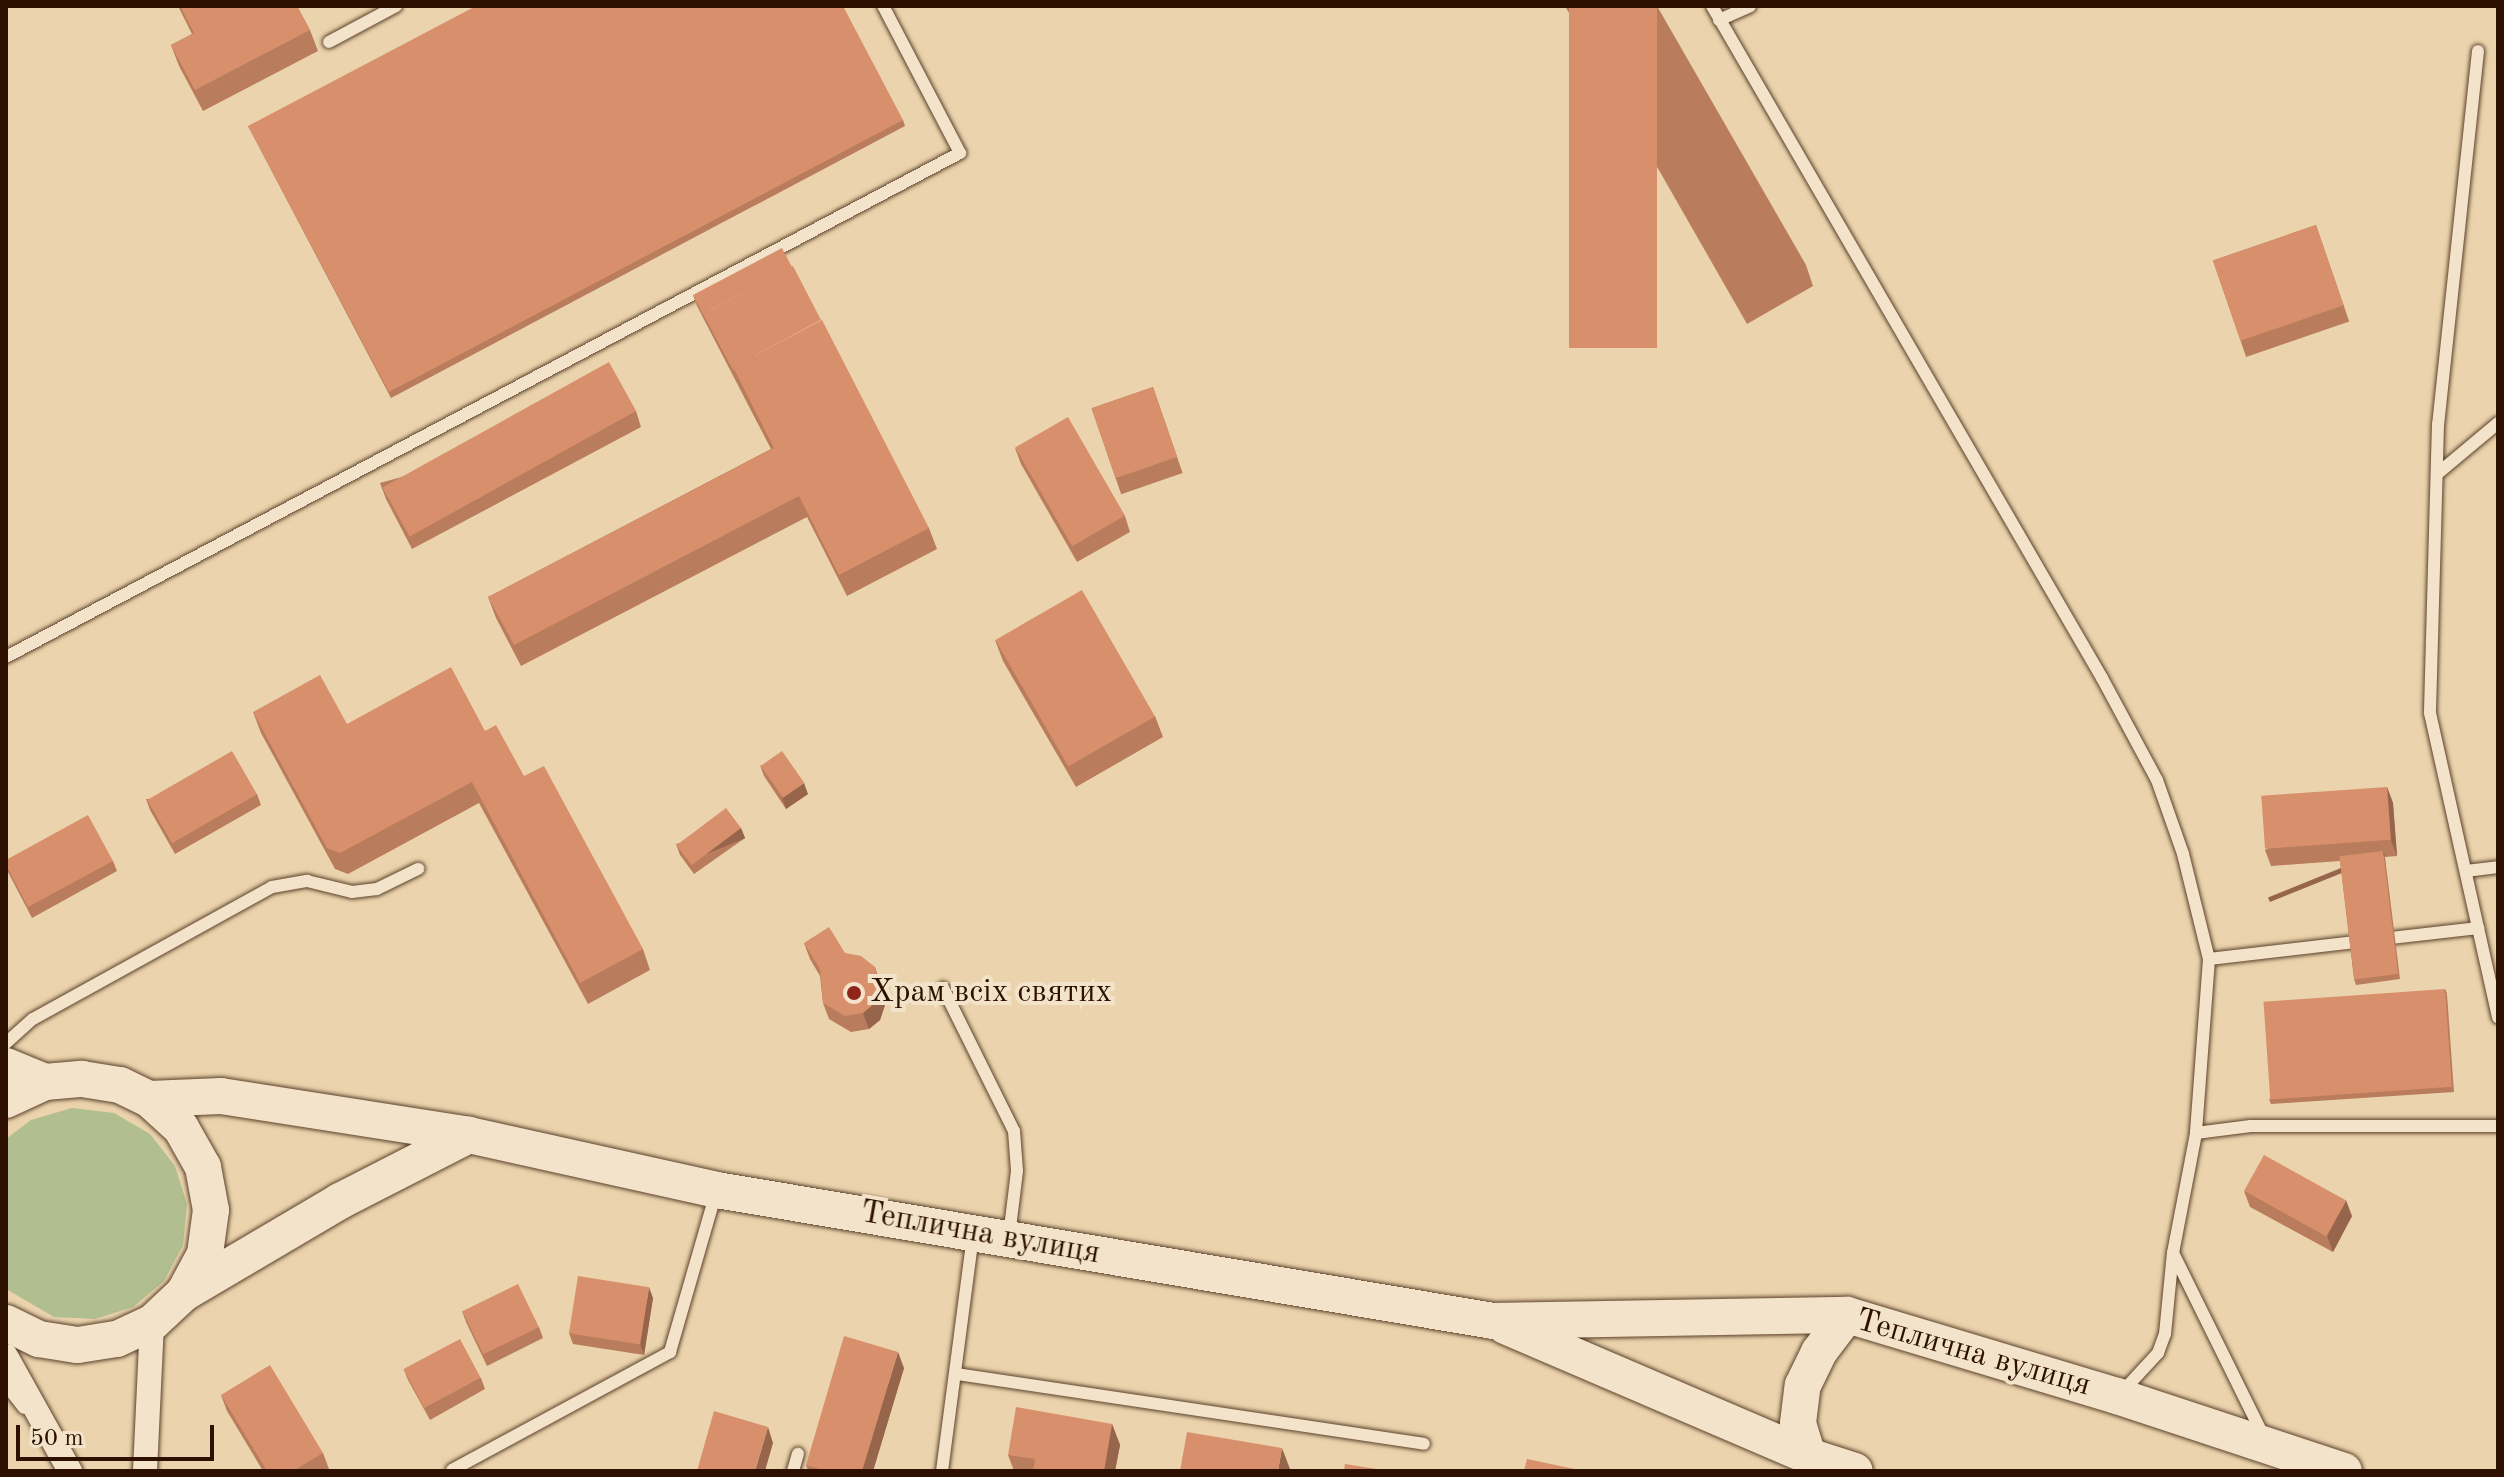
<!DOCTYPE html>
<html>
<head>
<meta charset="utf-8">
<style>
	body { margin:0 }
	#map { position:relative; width:2504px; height:1477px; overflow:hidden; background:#ebd4ad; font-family:"Old Standard TT",serif }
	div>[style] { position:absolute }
	.green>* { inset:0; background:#b1be8f }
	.roads { filter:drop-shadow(0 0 2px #5c412b) drop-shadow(0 0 2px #5c412b) }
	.service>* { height:12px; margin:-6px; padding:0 6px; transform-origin:6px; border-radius:6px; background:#f2e3ca }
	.minor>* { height:24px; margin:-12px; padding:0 12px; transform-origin:12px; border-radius:12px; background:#f2e3ca }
	.secondary>* { height:36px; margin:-18px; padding:0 18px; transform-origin:18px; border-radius:18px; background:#f2e3ca }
	.wall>* { inset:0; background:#b97c5c; transform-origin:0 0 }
	.shaded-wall>* { inset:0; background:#96654b; transform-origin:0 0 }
	.building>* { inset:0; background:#d7906b; transform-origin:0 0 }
	.dots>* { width:22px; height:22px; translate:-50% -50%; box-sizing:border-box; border:4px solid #f2e3ca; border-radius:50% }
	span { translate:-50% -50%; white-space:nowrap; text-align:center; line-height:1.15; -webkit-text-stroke:8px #f2e3ca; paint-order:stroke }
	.poi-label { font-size:32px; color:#2d1000 }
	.left { translate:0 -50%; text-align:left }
	.street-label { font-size:32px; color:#2d1000 }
	.frame { position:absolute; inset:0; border:8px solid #2d1000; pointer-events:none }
	.scale { position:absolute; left:16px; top:1425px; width:198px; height:36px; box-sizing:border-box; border:4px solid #2d1000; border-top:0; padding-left:10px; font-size:24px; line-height:28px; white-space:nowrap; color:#2d1000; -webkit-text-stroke:6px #f2e3ca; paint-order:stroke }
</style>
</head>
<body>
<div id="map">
	<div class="green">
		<i style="clip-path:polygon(72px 1108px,114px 1113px,150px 1134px,175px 1166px,187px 1204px,183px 1245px,164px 1281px,133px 1307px,95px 1319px,54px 1317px,6px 1289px,6px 1139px,31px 1120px)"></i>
	</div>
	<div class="roads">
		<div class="service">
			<i style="left:1712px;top:6px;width:777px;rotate:59.87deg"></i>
			<i style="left:2102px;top:678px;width:116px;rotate:61.7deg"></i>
			<i style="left:2157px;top:780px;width:78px;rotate:70.6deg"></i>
			<i style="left:2183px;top:854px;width:108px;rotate:76.1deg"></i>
			<i style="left:2209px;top:959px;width:174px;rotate:94.3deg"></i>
			<i style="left:1719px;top:20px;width:34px;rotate:-24deg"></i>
			<i style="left:329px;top:42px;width:76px;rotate:-28.2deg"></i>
			<i style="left:2478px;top:51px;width:375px;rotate:96.1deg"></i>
			<i style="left:2438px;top:424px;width:289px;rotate:91.6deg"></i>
			<i style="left:2430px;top:713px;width:312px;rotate:77.4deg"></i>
			<i style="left:2437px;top:474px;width:80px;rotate:-39.9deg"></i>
			<i style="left:6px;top:657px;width:1079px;rotate:-27.85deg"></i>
			<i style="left:960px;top:153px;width:166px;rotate:-117.6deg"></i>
			<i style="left:2466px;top:871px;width:32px;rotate:-7deg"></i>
			<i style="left:2382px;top:939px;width:97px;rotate:-6.5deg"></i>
			<i style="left:2209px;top:959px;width:156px;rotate:-6.6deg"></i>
			<i style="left:943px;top:988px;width:160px;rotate:63.6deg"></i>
			<i style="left:1014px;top:1131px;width:40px;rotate:85.7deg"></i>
			<i style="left:1017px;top:1171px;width:65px;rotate:97deg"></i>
			<i style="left:6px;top:1043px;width:36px;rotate:-42deg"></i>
			<i style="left:33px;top:1019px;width:273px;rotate:-28.9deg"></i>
			<i style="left:272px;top:887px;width:36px;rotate:-10deg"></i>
			<i style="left:307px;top:881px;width:46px;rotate:13.7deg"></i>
			<i style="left:352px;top:892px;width:25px;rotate:-7deg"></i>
			<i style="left:377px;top:889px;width:46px;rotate:-26deg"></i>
			<i style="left:2173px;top:1253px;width:205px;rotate:63.7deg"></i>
			<i style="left:957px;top:1374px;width:472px;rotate:8.5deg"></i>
			<i style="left:6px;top:1385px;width:29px;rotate:52deg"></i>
			<i style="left:2123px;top:1391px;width:52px;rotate:-47.4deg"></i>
			<i style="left:2158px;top:1353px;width:20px;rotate:-70deg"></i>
			<i style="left:2165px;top:1334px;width:81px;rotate:-84.4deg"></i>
			<i style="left:2173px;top:1253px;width:122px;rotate:-79.1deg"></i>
			<i style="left:2196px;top:1133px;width:55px;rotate:-7.3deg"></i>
			<i style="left:2251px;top:1126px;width:247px"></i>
			<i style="left:452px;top:1470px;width:248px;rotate:-28.4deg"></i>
			<i style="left:670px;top:1352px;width:166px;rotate:-73.9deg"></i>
			<i style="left:793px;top:1471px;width:18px;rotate:-74deg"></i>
			<i style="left:942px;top:1471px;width:237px;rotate:-82.5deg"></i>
		</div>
		<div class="minor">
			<i style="left:6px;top:1356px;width:132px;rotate:60.9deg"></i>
			<i style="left:145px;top:1471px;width:148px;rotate:-87.3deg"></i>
		</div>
		<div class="secondary">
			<i style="left:6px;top:1066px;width:42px;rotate:22.3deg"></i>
			<i style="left:149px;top:1099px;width:72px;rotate:-2.4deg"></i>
			<i style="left:221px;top:1096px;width:251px;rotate:8.9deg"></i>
			<i style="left:469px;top:1135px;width:254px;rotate:12.5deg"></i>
			<i style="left:717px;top:1190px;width:787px;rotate:9.58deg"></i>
			<i style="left:1493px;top:1321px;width:354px;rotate:-1deg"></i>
			<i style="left:1847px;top:1315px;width:282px;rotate:16.7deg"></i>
			<i style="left:2117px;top:1396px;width:239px;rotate:18.3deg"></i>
			<i style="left:6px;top:1100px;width:43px;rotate:-24.8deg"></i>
			<i style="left:45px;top:1082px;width:37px;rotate:-5deg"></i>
			<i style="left:82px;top:1079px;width:38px;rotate:9deg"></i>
			<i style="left:120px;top:1085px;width:32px;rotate:26deg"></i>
			<i style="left:149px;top:1099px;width:43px;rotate:42.2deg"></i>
			<i style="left:181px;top:1128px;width:45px;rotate:60.6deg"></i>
			<i style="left:203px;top:1167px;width:44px;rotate:79.5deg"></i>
			<i style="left:211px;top:1210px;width:44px;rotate:97.8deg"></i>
			<i style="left:205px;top:1254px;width:44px;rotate:118.3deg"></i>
			<i style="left:6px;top:1323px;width:37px;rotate:26deg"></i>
			<i style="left:39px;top:1339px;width:39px;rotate:9deg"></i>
			<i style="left:78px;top:1345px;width:39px;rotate:-9deg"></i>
			<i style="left:117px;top:1339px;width:38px;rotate:-25deg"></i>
			<i style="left:152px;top:1323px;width:44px;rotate:-43.2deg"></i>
			<i style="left:184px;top:1293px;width:181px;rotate:-30.5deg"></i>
			<i style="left:340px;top:1201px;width:145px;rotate:-27.1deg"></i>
			<i style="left:1505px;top:1326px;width:330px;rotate:23.2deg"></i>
			<i style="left:1808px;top:1456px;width:49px;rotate:17.7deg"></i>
			<i style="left:1808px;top:1456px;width:34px;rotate:-107deg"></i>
			<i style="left:1798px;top:1423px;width:38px;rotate:-83deg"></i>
			<i style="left:1803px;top:1385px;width:37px;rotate:-64deg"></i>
			<i style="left:1819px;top:1352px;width:46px;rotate:-52.9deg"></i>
		</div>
	</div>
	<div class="wall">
		<i style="clip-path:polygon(178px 6px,297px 6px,310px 30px,318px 51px,203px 111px,179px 66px,171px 45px,192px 34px)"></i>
		<i style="clip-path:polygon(1565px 6px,1657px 6px,1806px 265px,1813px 286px,1747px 324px)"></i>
		<i style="clip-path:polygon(903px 120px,905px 126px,391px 398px,248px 126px)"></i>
		<i style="left:2316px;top:225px;width:102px;height:109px;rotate:71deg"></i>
		<i style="clip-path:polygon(693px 295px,929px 528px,937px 549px,847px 596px,807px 517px,521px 666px,496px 618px,488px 597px,771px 449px,697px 306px)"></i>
		<i style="left:1153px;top:387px;width:91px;height:65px;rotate:71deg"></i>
		<i style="clip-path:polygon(636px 411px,641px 427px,412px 549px,386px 499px,380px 483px)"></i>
		<i style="clip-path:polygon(1015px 448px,1125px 516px,1130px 532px,1077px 562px,1021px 464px)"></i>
		<i style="clip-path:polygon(995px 640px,1155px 716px,1163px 737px,1076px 787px,1003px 661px)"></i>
		<i style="clip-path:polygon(253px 712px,347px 724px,485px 731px,524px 776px,643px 949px,650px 970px,588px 1004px,479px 803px,348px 874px,335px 869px,261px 733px)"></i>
		<i style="clip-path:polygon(760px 765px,808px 794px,786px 809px,764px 776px)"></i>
		<i style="clip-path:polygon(2387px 787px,2393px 803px,2397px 856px,2385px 857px,2400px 979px,2356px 985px,2354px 979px,2340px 861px,2271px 866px,2265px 850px)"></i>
		<i style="clip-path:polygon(257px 794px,261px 805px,175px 854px,150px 810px,146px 799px)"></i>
		<i style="clip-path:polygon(741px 828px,745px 838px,694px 874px,680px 855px,676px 844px)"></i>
		<i style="clip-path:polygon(6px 860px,113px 861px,117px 871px,32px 918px,8px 872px,6px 868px)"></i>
		<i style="clip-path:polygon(804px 943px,845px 953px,881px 983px,886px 1002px,880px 1020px,869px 1029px,851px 1032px,829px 1019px,823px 1003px,820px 976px,810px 959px)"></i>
		<i style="clip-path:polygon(2447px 994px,2454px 1092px,2271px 1104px,2269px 1099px)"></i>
		<i style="clip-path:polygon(2244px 1191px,2352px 1216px,2333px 1252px,2250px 1207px)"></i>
		<i style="clip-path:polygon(653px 1298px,644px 1355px,573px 1344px,569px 1333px)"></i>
		<i style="clip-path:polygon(462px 1311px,539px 1327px,543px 1338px,487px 1366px,466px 1322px)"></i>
		<i style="clip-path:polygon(904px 1368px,873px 1471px,808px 1471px,806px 1465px)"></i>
		<i style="clip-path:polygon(404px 1370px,481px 1378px,485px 1389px,430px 1420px,408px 1380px)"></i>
		<i style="clip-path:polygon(221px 1395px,323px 1453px,329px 1469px,325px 1471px,263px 1471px,227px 1411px)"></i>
		<i style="clip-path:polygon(1112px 1424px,1120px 1445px,1115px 1471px,1014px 1471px,1008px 1455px)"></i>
	</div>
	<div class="shaded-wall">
		<i style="clip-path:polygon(804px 783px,808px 794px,786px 809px,782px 798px)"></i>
		<i style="clip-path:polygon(2387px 787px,2393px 803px,2397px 856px,2391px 840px)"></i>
		<i style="left:741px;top:828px;width:11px;height:62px;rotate:68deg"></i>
		<i style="left:2383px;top:851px;width:5px;height:124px;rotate:68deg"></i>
		<i style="clip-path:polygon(875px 967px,886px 1002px,880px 1020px,869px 1029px,863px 1013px)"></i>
		<i style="left:2445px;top:989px;width:5px;height:98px;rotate:68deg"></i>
		<i style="clip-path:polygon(2346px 1200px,2352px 1216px,2333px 1252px,2327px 1236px)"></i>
		<i style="clip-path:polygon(649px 1287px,653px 1298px,644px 1355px,640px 1344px)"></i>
		<i style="clip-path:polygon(898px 1352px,904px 1368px,873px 1471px,862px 1471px)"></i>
		<i style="clip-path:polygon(1112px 1424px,1120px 1445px,1115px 1471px,1104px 1471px)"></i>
		<i style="clip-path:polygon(768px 1427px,773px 1443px,765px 1471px,755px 1471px)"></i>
		<i style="clip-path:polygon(1282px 1448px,1290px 1469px,1289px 1471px,1278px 1471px)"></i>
	</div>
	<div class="building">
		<i style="clip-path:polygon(180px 6px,297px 6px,310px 30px,195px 90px,171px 45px,194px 33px)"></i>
		<i style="clip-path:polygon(476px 6px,843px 6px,903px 120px,389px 392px,248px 126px)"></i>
		<i style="left:1569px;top:6px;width:88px;height:342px"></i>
		<i style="left:2316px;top:225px;width:85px;height:109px;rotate:71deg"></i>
		<i style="clip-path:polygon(782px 248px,792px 267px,703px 314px,705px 319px,693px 295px)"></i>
		<i style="clip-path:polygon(793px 266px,821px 320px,733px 367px,734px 372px,703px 314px)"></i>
		<i style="clip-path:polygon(822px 320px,929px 528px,839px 575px,799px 496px,514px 645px,488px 597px,774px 448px,733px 367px)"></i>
		<i style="left:609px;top:362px;width:56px;height:259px;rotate:61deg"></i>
		<i style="left:1153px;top:387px;width:74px;height:65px;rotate:71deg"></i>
		<i style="left:1068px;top:417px;width:114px;height:61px;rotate:60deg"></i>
		<i style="left:1082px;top:590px;width:146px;height:100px;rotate:60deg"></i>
		<i style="clip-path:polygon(451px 667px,485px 731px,496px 725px,524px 776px,544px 766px,643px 949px,580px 983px,472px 782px,340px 853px,327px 848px,253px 712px,320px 675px,347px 724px)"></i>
		<i style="left:232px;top:751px;width:50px;height:98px;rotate:60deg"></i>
		<i style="left:782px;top:751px;width:39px;height:26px;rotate:55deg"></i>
		<i style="left:2387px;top:787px;width:53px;height:126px;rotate:86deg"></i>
		<i style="left:726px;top:808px;width:25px;height:62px;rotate:53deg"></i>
		<i style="clip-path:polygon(88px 815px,113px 861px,28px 907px,6px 865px,6px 860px)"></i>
		<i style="left:2383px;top:851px;width:124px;height:44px;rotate:83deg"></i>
		<i style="clip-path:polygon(829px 927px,845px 953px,861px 956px,875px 967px,880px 986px,874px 1004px,863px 1013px,845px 1016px,823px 1003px,820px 969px,804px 943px)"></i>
		<i style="left:2445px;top:989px;width:98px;height:182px;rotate:86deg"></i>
		<i style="left:2264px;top:1155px;width:94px;height:41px;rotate:29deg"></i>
		<i style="left:578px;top:1276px;width:72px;height:58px;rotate:9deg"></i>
		<i style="left:518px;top:1284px;width:48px;height:62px;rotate:64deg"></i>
		<i style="clip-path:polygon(844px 1336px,898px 1352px,862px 1471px,826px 1471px,806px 1465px)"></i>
		<i style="left:460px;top:1339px;width:44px;height:64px;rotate:62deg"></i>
		<i style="clip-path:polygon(270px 1365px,323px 1453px,293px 1471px,267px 1471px,221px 1395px)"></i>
		<i style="clip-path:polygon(1016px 1407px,1112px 1424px,1104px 1471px,1089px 1470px,1089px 1471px,1033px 1471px,1035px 1459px,1008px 1455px)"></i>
		<i style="clip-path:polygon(714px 1411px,768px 1427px,755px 1471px,697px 1471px)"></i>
		<i style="clip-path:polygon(1187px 1432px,1282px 1448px,1278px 1471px,1180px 1471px)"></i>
		<i style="clip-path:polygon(1527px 1459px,1584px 1471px,1524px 1471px)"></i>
		<i style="clip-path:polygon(1345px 1464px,1389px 1471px,1344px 1471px)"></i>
	</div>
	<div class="dots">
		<i style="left:854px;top:993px;background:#8f2418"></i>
	</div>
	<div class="poi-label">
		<span class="left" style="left:870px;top:993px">Храм всіх святих</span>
	</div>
	<div class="street-label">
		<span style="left:980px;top:1234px;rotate:10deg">Теплична вулиця</span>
		<span style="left:1973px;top:1354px;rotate:16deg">Теплична вулиця</span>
	</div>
	<div class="frame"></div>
	<div class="scale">50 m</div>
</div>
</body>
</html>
